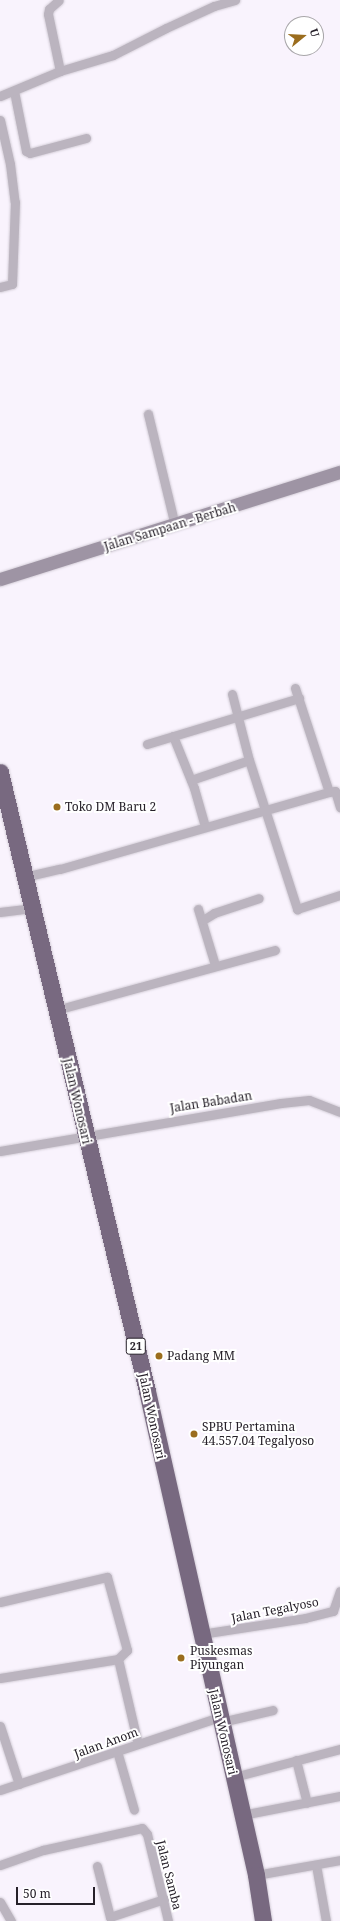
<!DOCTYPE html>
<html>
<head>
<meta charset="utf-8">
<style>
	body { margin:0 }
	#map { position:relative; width:340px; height:1921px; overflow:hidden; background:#f9f3fd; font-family:"Noto Serif",serif }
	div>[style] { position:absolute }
	.roads { filter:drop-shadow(0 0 1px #d3cdd7) drop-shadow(0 0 1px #d3cdd7) }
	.street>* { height:9px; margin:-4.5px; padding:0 4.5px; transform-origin:4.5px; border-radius:4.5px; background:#bbb4bf }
	.secondary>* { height:13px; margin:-6.5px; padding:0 6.5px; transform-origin:6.5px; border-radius:6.5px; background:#9e94a4 }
	.highway>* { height:17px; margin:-8.5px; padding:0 8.5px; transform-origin:8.5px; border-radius:8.5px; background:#786980 }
	.dots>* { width:11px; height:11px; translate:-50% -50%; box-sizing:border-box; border:2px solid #fff; border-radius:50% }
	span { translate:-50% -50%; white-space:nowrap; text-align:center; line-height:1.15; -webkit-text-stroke:4px #fff; paint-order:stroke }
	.shield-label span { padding:1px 3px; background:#fff; border:1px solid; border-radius:3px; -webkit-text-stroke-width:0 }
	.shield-label { font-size:11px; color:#262029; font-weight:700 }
	.street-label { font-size:12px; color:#262029 }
	.poi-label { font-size:12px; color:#262029 }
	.left { translate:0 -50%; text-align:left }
	.north { position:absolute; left:284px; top:16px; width:40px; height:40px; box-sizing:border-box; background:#fff; border:1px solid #a8a6a9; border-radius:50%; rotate:72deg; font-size:11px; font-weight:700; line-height:16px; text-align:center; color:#262029 }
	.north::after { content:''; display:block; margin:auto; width:14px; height:18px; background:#9b6d1e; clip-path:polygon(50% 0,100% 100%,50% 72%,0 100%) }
	.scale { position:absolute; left:16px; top:1887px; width:79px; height:18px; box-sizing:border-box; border:2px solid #262029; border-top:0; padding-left:5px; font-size:12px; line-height:14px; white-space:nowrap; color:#262029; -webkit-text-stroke:3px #fff; paint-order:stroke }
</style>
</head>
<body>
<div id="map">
	<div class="roads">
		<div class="street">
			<i style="left:60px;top:71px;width:55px;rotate:-16.8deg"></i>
			<i style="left:113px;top:55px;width:59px;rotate:-27deg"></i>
			<i style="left:166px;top:28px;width:53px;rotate:-24.6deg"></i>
			<i style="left:214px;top:6px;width:22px;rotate:-16deg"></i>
			<i style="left:14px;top:91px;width:61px;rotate:78.7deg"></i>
			<i style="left:26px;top:151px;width:4px;rotate:27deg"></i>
			<i style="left:30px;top:153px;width:58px;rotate:-15deg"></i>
			<i style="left:0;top:96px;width:65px;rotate:-22.6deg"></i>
			<i style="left:60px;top:71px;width:58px;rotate:-101.9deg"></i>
			<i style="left:48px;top:14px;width:5px;rotate:-79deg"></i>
			<i style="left:49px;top:9px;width:13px;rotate:-42deg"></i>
			<i style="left:0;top:120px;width:45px;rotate:77.2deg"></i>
			<i style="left:10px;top:164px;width:38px;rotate:83deg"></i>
			<i style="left:15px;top:202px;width:82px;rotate:92.1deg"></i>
			<i style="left:12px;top:284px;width:12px;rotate:166deg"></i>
			<i style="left:148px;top:414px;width:115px;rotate:76.4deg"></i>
			<i style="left:295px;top:688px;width:109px;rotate:71.9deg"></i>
			<i style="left:232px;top:694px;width:68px;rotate:75.6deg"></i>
			<i style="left:249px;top:760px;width:157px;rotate:72.1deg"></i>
			<i style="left:297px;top:909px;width:45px;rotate:-18deg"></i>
			<i style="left:173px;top:736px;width:56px;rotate:68deg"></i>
			<i style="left:194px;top:788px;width:40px;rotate:74deg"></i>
			<i style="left:147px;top:744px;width:159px;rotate:-16.8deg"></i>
			<i style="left:191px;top:780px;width:61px;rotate:-19deg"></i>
			<i style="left:24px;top:877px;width:37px;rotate:-13deg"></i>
			<i style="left:60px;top:869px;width:280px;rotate:-16deg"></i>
			<i style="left:329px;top:792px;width:6px;rotate:-9deg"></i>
			<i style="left:335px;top:791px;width:17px;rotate:73deg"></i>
			<i style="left:198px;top:909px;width:59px;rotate:73.1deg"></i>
			<i style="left:0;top:912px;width:32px;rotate:-7deg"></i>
			<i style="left:203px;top:920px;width:13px;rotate:-32deg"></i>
			<i style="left:214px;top:913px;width:47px;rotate:-18.4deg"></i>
			<i style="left:56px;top:1010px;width:227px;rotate:-15.3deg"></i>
			<i style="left:0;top:1151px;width:285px;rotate:-9.7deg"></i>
			<i style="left:281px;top:1103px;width:28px;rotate:-6deg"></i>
			<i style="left:309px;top:1100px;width:33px;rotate:21deg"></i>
			<i style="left:0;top:1602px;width:110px;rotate:-13.2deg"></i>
			<i style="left:107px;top:1577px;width:76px;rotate:74.7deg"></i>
			<i style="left:127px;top:1650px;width:13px;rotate:135deg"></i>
			<i style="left:118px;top:1659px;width:87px;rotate:76.8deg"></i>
			<i style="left:201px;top:1634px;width:105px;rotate:-8.7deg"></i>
			<i style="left:305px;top:1618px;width:29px;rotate:-14deg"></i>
			<i style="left:333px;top:1611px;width:21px;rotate:-71deg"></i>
			<i style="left:0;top:1678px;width:120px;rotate:-9.1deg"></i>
			<i style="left:221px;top:1722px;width:53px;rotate:-13deg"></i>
			<i style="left:0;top:1726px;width:61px;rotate:71.9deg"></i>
			<i style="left:117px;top:1751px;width:61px;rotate:73.9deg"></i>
			<i style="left:296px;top:1760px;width:44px;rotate:75.7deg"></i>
			<i style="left:234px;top:1777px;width:110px;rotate:-14.8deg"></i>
			<i style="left:0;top:1790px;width:232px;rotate:-18.4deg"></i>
			<i style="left:242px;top:1815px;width:100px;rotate:-11deg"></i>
			<i style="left:0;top:1865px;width:46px;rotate:-19.2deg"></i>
			<i style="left:43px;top:1850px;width:101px;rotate:-12.5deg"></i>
			<i style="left:142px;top:1828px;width:8px;rotate:50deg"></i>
			<i style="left:147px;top:1834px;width:89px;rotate:76.4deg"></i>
			<i style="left:316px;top:1865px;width:57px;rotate:79.9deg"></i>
			<i style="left:97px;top:1866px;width:53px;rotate:75.7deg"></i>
			<i style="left:110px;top:1917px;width:57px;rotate:-18.4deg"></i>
			<i style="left:256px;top:1875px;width:85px;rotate:-10.1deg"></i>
			<i style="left:0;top:1902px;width:22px;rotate:60deg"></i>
		</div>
		<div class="secondary">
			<i style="left:0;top:579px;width:356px;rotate:-17.5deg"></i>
		</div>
		<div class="highway">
			<i style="left:0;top:772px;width:636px;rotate:76.64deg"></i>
			<i style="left:147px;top:1391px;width:496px;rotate:77.3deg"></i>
			<i style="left:256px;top:1875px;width:47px;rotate:81.3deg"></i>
		</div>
	</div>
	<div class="dots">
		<i style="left:57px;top:807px;background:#9b6d1e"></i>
		<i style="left:159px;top:1356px;background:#9b6d1e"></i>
		<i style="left:194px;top:1434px;background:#9b6d1e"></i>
		<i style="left:181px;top:1658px;background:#9b6d1e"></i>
	</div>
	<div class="shield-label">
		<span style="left:136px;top:1346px">21</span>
	</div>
	<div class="street-label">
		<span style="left:170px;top:527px;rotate:-17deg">Jalan Sampaan - Berbah</span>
		<span style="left:77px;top:1101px;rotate:77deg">Jalan Wonosari</span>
		<span style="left:211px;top:1102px;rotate:-9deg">Jalan Babadan</span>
		<span style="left:152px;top:1416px;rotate:78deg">Jalan Wonosari</span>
		<span style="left:275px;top:1610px;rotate:-11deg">Jalan Tegalyoso</span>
		<span style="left:223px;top:1732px;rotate:77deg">Jalan Wonosari</span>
		<span style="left:106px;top:1743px;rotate:-20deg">Jalan Anom</span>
		<span style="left:169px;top:1875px;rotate:76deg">Jalan Samba</span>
	</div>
	<div class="poi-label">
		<span class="left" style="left:65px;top:807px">Toko DM Baru 2</span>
		<span class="left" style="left:167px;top:1356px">Padang MM</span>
		<span class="left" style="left:202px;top:1434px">SPBU Pertamina<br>44.557.04 Tegalyoso</span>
		<span class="left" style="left:190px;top:1658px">Puskesmas<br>Piyungan</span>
	</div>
	<div class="north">U</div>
	<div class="scale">50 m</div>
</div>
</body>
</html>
